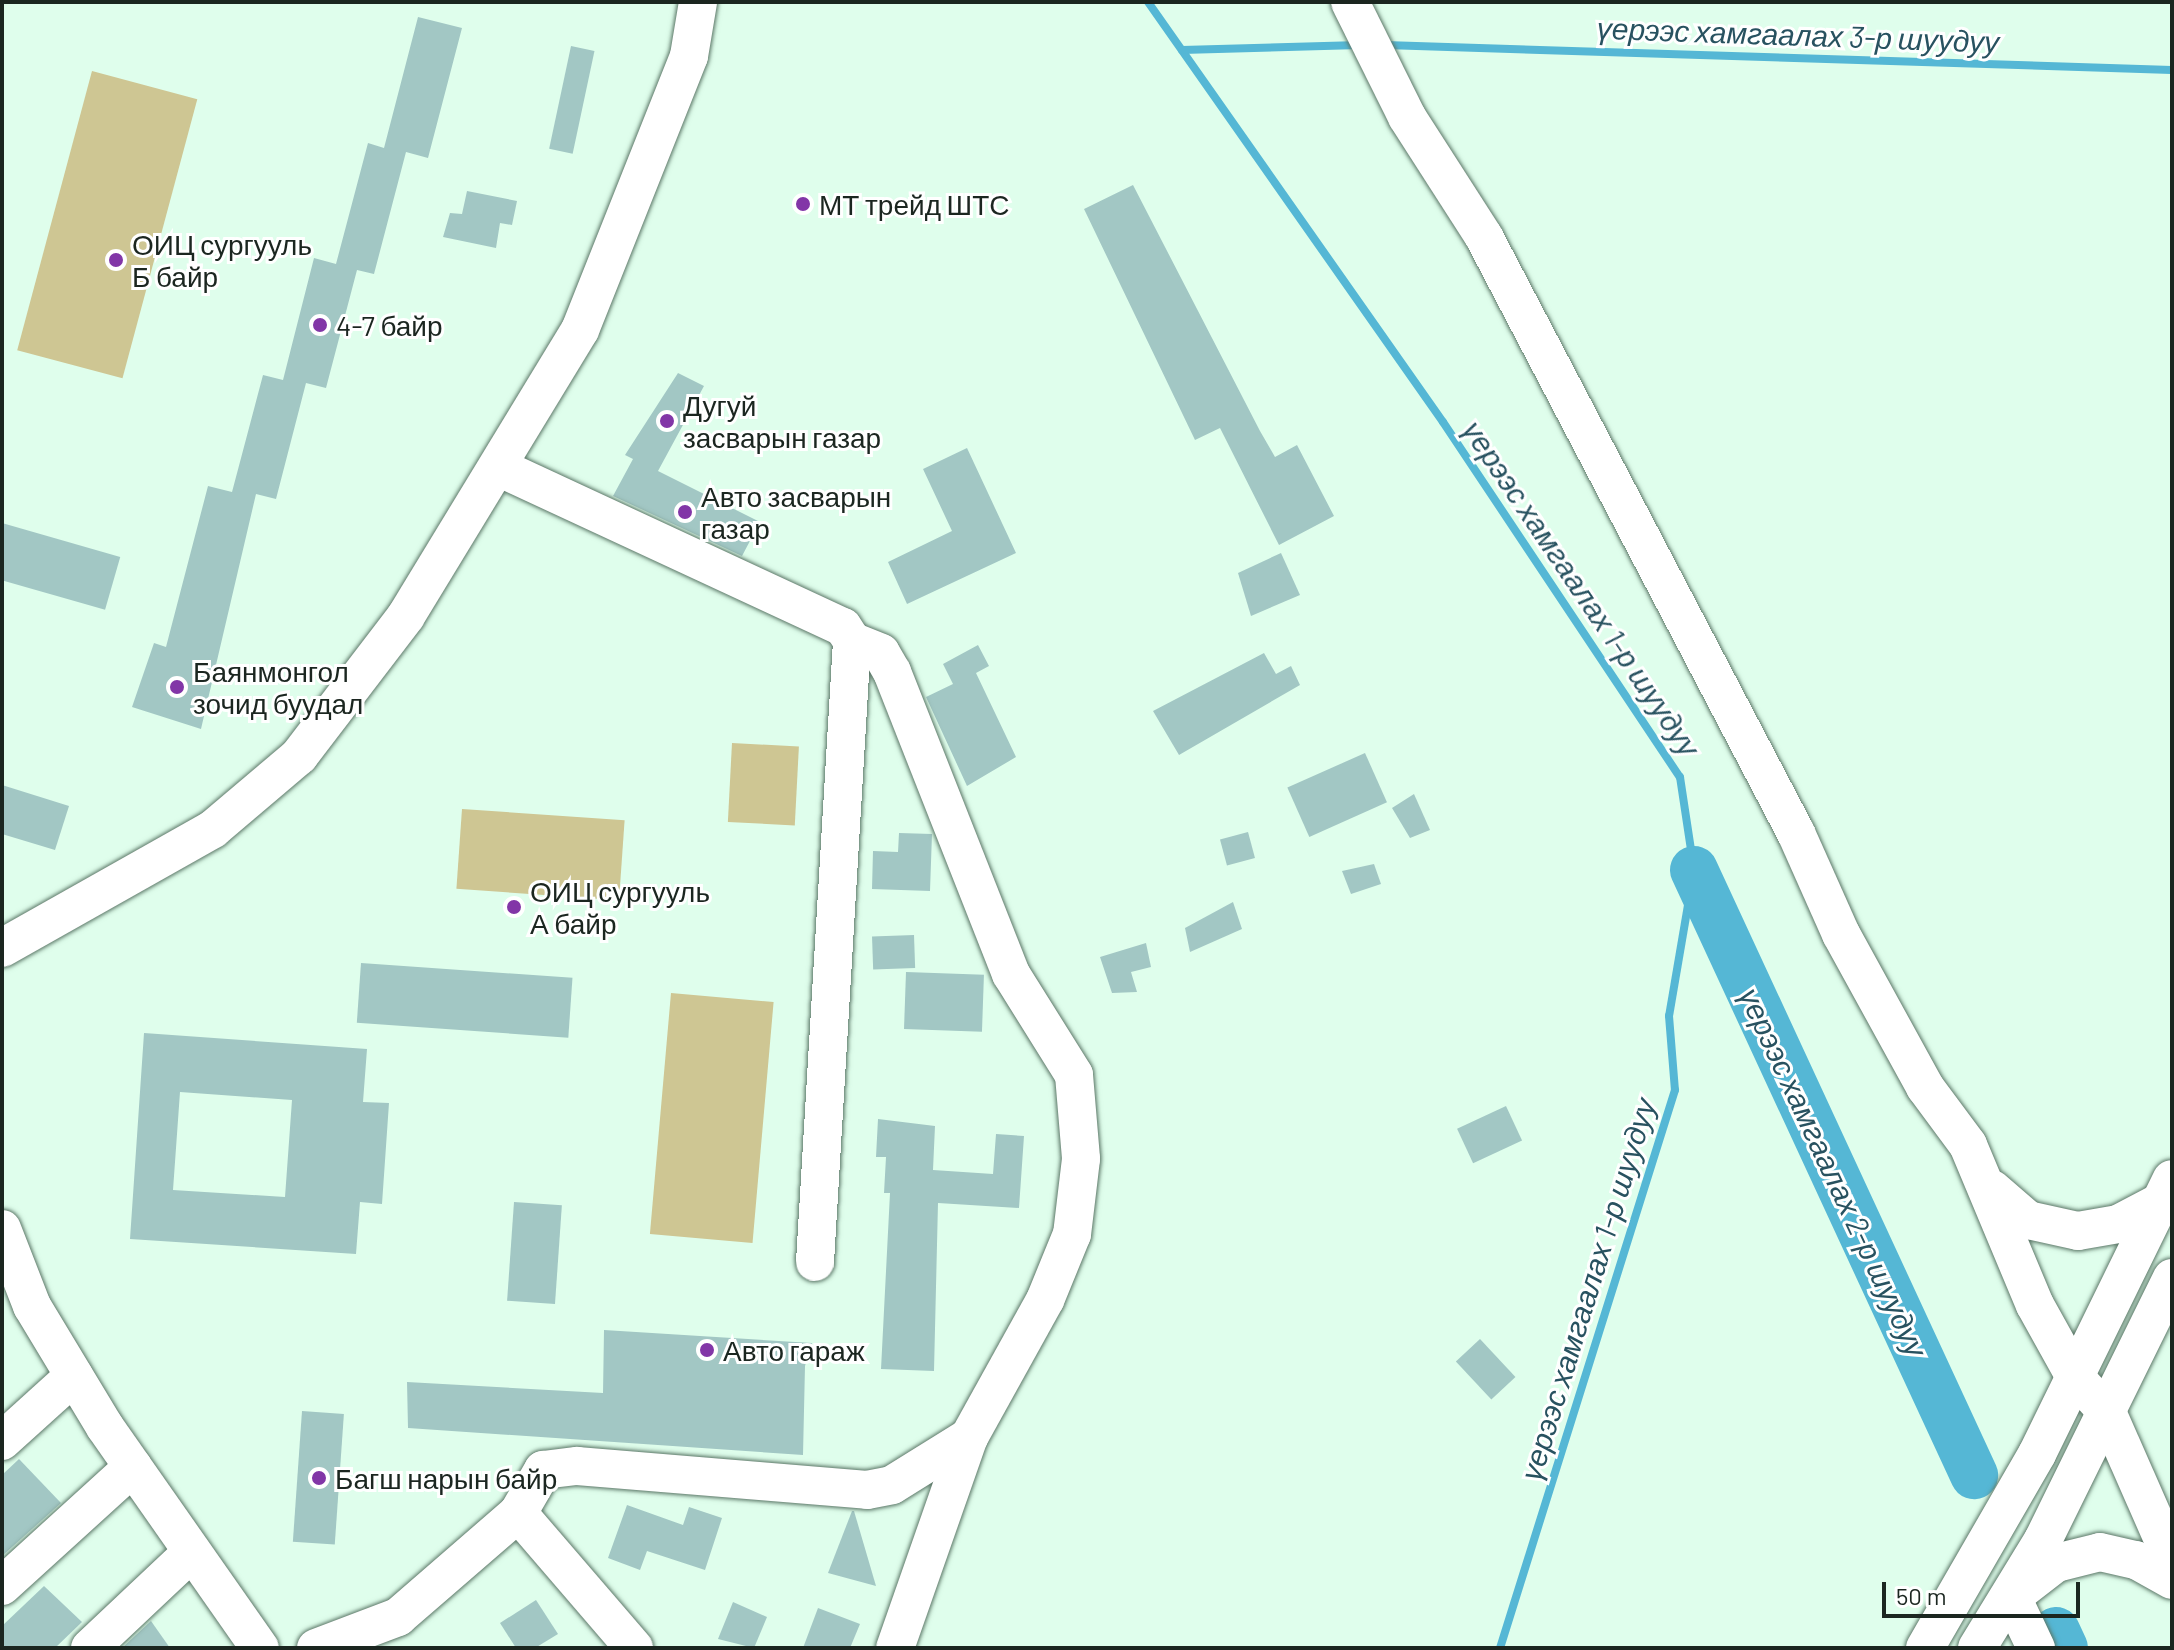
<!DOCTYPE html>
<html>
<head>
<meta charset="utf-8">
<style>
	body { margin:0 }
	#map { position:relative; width:2174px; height:1650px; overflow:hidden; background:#dffeec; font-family:Barlow,sans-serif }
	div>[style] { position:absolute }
	.green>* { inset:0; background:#cec693; transform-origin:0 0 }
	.stream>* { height:8px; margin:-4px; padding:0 4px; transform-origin:4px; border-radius:4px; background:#55b7d5 }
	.river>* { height:48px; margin:-24px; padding:0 24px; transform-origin:24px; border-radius:24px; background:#55b7d5 }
	.building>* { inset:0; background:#a2c7c4; transform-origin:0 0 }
	.roads { filter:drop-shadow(0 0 2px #5b7767) drop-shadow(0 0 2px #5b7767) }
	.minor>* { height:38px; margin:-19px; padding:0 19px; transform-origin:19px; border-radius:19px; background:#fff }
	.dots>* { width:22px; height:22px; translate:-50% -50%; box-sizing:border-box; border:4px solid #fff; border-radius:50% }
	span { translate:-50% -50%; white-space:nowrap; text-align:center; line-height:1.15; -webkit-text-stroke:6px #fff; paint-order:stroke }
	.poi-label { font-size:28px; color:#1b2620 }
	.left { translate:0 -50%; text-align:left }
	.water-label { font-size:30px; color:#285260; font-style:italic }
	.frame { position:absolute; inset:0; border:4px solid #1b2620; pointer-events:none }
	.scale { position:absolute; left:1882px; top:1582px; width:198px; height:36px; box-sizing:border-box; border:4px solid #1b2620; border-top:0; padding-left:10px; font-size:24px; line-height:28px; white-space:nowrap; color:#1b2620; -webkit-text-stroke:6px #fff; paint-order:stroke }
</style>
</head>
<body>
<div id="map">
	<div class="green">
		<i style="left:92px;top:71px;width:109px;height:289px;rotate:15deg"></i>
		<i style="left:732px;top:743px;width:67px;height:79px;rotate:3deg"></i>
		<i style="left:462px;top:809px;width:163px;height:80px;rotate:4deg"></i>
		<i style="left:671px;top:993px;width:103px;height:242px;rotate:5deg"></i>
	</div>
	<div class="stream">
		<i style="left:1148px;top:2px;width:513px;rotate:54.92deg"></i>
		<i style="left:1443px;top:422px;width:427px;rotate:56.3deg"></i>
		<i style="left:1680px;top:777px;width:94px;rotate:81.4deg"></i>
		<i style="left:1694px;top:870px;width:148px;rotate:99.7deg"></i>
		<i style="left:1669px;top:1016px;width:74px;rotate:85.4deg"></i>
		<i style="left:1675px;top:1090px;width:585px;rotate:107.41deg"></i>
		<i style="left:1385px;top:45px;width:787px;rotate:1.82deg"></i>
		<i style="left:1182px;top:50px;width:178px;rotate:-1.6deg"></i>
	</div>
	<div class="river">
		<i style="left:1694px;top:870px;width:667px;rotate:65.16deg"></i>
		<i style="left:2056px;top:1631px;width:19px;rotate:65deg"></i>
	</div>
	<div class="building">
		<i style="clip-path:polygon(418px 17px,462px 28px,428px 158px,406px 152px,374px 274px,357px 270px,326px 388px,306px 383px,276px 499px,256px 494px,201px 729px,132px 707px,154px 643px,166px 647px,208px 486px,232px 492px,263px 375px,283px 380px,314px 258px,336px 264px,368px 143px,384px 148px)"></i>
		<i style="left:571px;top:46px;width:24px;height:105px;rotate:12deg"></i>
		<i style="clip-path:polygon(1133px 185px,1260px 431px,1275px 457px,1297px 445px,1334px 516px,1279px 545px,1220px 428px,1195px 440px,1084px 209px)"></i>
		<i style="clip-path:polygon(467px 191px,517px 201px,512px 225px,500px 223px,496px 248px,443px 237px,450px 213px,462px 214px)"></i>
		<i style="clip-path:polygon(678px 373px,704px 386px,658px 471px,760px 522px,742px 556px,613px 496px,633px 459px,625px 455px)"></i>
		<i style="clip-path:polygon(967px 448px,1016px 553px,907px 604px,888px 562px,952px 531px,923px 469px)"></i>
		<i style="left:2px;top:523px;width:123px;height:55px;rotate:16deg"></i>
		<i style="clip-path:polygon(1281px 553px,1300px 595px,1251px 616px,1238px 573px)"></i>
		<i style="clip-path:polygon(978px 645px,989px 666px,976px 673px,1016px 757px,967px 786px,926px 697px,953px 684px,943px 664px)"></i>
		<i style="clip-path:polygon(1264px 653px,1276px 674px,1291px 666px,1300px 685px,1179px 755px,1153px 711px)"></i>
		<i style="left:1365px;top:753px;width:54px;height:85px;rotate:66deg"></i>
		<i style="clip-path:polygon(2px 785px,69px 806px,55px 850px,2px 834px)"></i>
		<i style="clip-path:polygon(1414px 794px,1430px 830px,1410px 838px,1392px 808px)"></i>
		<i style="left:1248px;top:832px;width:27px;height:29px;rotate:75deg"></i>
		<i style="clip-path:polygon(899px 833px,932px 834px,930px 891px,872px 889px,873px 851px,898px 852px)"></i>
		<i style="clip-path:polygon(1374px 864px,1381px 884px,1351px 894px,1342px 871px)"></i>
		<i style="clip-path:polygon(1233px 902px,1242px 929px,1190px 952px,1185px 928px)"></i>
		<i style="left:914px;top:935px;width:33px;height:42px;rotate:88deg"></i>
		<i style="clip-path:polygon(1146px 943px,1151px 967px,1131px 972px,1137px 992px,1112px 993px,1100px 957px)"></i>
		<i style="left:361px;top:963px;width:212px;height:60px;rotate:4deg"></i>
		<i style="left:906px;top:972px;width:78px;height:57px;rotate:2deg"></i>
		<i style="clip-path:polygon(evenodd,144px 1033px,367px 1049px,363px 1102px,389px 1103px,382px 1204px,360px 1202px,356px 1254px,130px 1239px,144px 1033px,180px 1092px,292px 1100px,285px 1197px,173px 1190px,180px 1092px)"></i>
		<i style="left:1506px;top:1106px;width:38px;height:54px;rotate:65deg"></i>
		<i style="clip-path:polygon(878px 1119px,935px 1126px,933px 1170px,993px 1174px,996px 1134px,1024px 1136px,1019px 1208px,938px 1203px,934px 1371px,881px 1369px,890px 1193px,884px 1193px,886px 1157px,876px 1157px)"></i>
		<i style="left:514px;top:1202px;width:48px;height:99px;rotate:4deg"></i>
		<i style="clip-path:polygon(604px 1330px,812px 1343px,805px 1366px,803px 1455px,408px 1428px,407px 1382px,603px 1393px)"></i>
		<i style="left:1480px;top:1339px;width:52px;height:33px;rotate:47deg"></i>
		<i style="left:302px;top:1411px;width:42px;height:131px;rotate:4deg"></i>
		<i style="clip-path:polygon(19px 1459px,61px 1503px,2px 1556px,2px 1475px)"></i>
		<i style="clip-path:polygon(627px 1505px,683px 1525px,689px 1507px,722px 1518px,705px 1570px,647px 1551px,640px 1570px,608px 1558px)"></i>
		<i style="clip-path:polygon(852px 1511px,854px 1511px,876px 1586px,828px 1573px)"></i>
		<i style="clip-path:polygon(44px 1586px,82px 1622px,55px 1648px,2px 1648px,2px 1626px)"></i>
		<i style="clip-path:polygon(536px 1600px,558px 1634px,535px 1648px,516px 1648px,500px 1623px)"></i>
		<i style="clip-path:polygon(733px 1602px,767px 1617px,754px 1648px,718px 1639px)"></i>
		<i style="clip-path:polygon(818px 1608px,860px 1624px,850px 1648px,803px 1648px)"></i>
		<i style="clip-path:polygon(151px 1621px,170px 1648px,122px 1648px)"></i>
	</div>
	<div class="roads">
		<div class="minor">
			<i style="left:1350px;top:2px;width:128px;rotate:63.6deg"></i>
			<i style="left:1407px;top:117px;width:143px;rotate:57.3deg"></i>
			<i style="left:1484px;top:237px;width:673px;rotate:62.37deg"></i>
			<i style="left:1796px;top:833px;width:111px;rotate:66deg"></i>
			<i style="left:1841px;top:934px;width:175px;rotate:61.2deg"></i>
			<i style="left:1925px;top:1087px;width:72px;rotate:53.4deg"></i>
			<i style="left:1968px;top:1145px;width:173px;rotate:67.3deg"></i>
			<i style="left:2035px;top:1305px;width:82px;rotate:60.9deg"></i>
			<i style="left:2075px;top:1377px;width:47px;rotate:47.6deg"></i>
			<i style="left:2107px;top:1412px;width:162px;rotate:66.3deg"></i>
			<i style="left:498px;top:467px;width:380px;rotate:24.9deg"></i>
			<i style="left:843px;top:627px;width:17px;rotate:57deg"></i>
			<i style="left:852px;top:641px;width:622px;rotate:93.41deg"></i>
			<i style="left:852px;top:641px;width:31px;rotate:22deg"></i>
			<i style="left:881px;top:653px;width:22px;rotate:60deg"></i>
			<i style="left:892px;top:672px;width:325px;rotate:68.5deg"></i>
			<i style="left:1011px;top:974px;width:119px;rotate:58deg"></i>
			<i style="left:1074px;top:1075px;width:84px;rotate:85.2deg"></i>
			<i style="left:1081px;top:1159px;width:76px;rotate:96.8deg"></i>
			<i style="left:1072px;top:1234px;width:71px;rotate:112.2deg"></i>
			<i style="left:1045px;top:1300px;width:157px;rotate:119deg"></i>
			<i style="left:969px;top:1437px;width:224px;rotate:109.3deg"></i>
			<i style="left:2px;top:948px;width:242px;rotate:-29.4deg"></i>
			<i style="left:213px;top:829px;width:113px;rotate:-40.3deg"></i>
			<i style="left:299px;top:756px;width:176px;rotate:-52.6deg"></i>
			<i style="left:406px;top:616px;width:335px;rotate:-58.7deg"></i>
			<i style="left:580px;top:330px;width:295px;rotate:-68.3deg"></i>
			<i style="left:689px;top:56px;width:55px;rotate:-80.5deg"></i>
			<i style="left:1992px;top:1189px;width:48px;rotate:40.7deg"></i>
			<i style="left:2028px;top:1220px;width:51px;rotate:12.4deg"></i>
			<i style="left:2078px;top:1231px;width:41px;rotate:-9.9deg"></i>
			<i style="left:2118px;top:1224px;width:50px;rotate:-27.6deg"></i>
			<i style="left:2px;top:1229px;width:83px;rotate:68.7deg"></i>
			<i style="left:32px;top:1306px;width:141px;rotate:58.9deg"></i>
			<i style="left:105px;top:1427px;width:270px;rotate:55deg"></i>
			<i style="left:2px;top:1441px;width:97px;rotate:-42.1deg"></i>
			<i style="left:518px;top:1513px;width:178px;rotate:49.3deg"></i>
			<i style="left:2px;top:1586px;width:177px;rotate:-42.3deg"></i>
			<i style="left:90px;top:1648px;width:140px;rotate:-43.3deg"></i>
			<i style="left:316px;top:1648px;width:88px;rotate:-20.7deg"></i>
			<i style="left:398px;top:1617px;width:159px;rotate:-40.9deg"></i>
			<i style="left:518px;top:1513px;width:50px;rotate:-59.8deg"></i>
			<i style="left:543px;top:1470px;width:34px;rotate:-7deg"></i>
			<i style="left:577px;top:1466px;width:291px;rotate:4.7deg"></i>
			<i style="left:867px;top:1490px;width:25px;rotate:-11deg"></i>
			<i style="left:892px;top:1485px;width:91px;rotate:-31.9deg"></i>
			<i style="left:1925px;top:1648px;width:224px;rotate:-60deg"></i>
			<i style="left:2037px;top:1454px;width:306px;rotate:-63.9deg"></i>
			<i style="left:1977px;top:1648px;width:127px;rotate:-58.6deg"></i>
			<i style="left:2043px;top:1540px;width:292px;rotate:-63.8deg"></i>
			<i style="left:2036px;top:1648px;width:56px;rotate:-115.2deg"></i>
			<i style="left:2012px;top:1597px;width:56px;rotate:-37.7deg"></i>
			<i style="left:2056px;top:1563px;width:45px;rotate:-14deg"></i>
			<i style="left:2100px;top:1552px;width:37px;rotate:13deg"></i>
			<i style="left:2136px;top:1560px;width:41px;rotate:29.1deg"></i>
		</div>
	</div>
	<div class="dots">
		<i style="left:803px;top:204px;background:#8236a7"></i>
		<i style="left:116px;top:260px;background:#8236a7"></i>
		<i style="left:320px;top:325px;background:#8236a7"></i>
		<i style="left:667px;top:421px;background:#8236a7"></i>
		<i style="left:685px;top:512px;background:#8236a7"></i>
		<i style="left:177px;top:687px;background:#8236a7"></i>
		<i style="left:514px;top:907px;background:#8236a7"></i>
		<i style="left:707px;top:1350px;background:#8236a7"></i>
		<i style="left:319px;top:1478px;background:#8236a7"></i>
	</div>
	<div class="poi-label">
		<span class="left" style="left:819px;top:204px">МТ трейд ШТС</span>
		<span class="left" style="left:132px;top:260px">ОИЦ сургууль<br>Б байр</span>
		<span class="left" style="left:336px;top:325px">4-7 байр</span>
		<span class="left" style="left:683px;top:421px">Дугуй<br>засварын газар</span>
		<span class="left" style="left:701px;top:512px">Авто засварын<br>газар</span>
		<span class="left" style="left:193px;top:687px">Баянмонгол<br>зочид буудал</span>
		<span class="left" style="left:530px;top:907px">ОИЦ сургууль<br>А байр</span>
		<span class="left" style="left:723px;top:1350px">Авто гараж</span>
		<span class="left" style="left:335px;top:1478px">Багш нарын байр</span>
	</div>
	<div class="water-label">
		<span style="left:1798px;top:34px;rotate:2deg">үерээс хамгаалах 3-р шуудуу</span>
		<span style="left:1582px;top:588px;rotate:56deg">үерээс хамгаалах 1-р шуудуу</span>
		<span style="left:1834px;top:1172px;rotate:65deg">үерээс хамгаалах 2-р шуудуу</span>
		<span style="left:1587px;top:1289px;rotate:-73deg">үерээс хамгаалах 1-р шуудуу</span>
	</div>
	<div class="frame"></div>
	<div class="scale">50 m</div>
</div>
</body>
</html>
